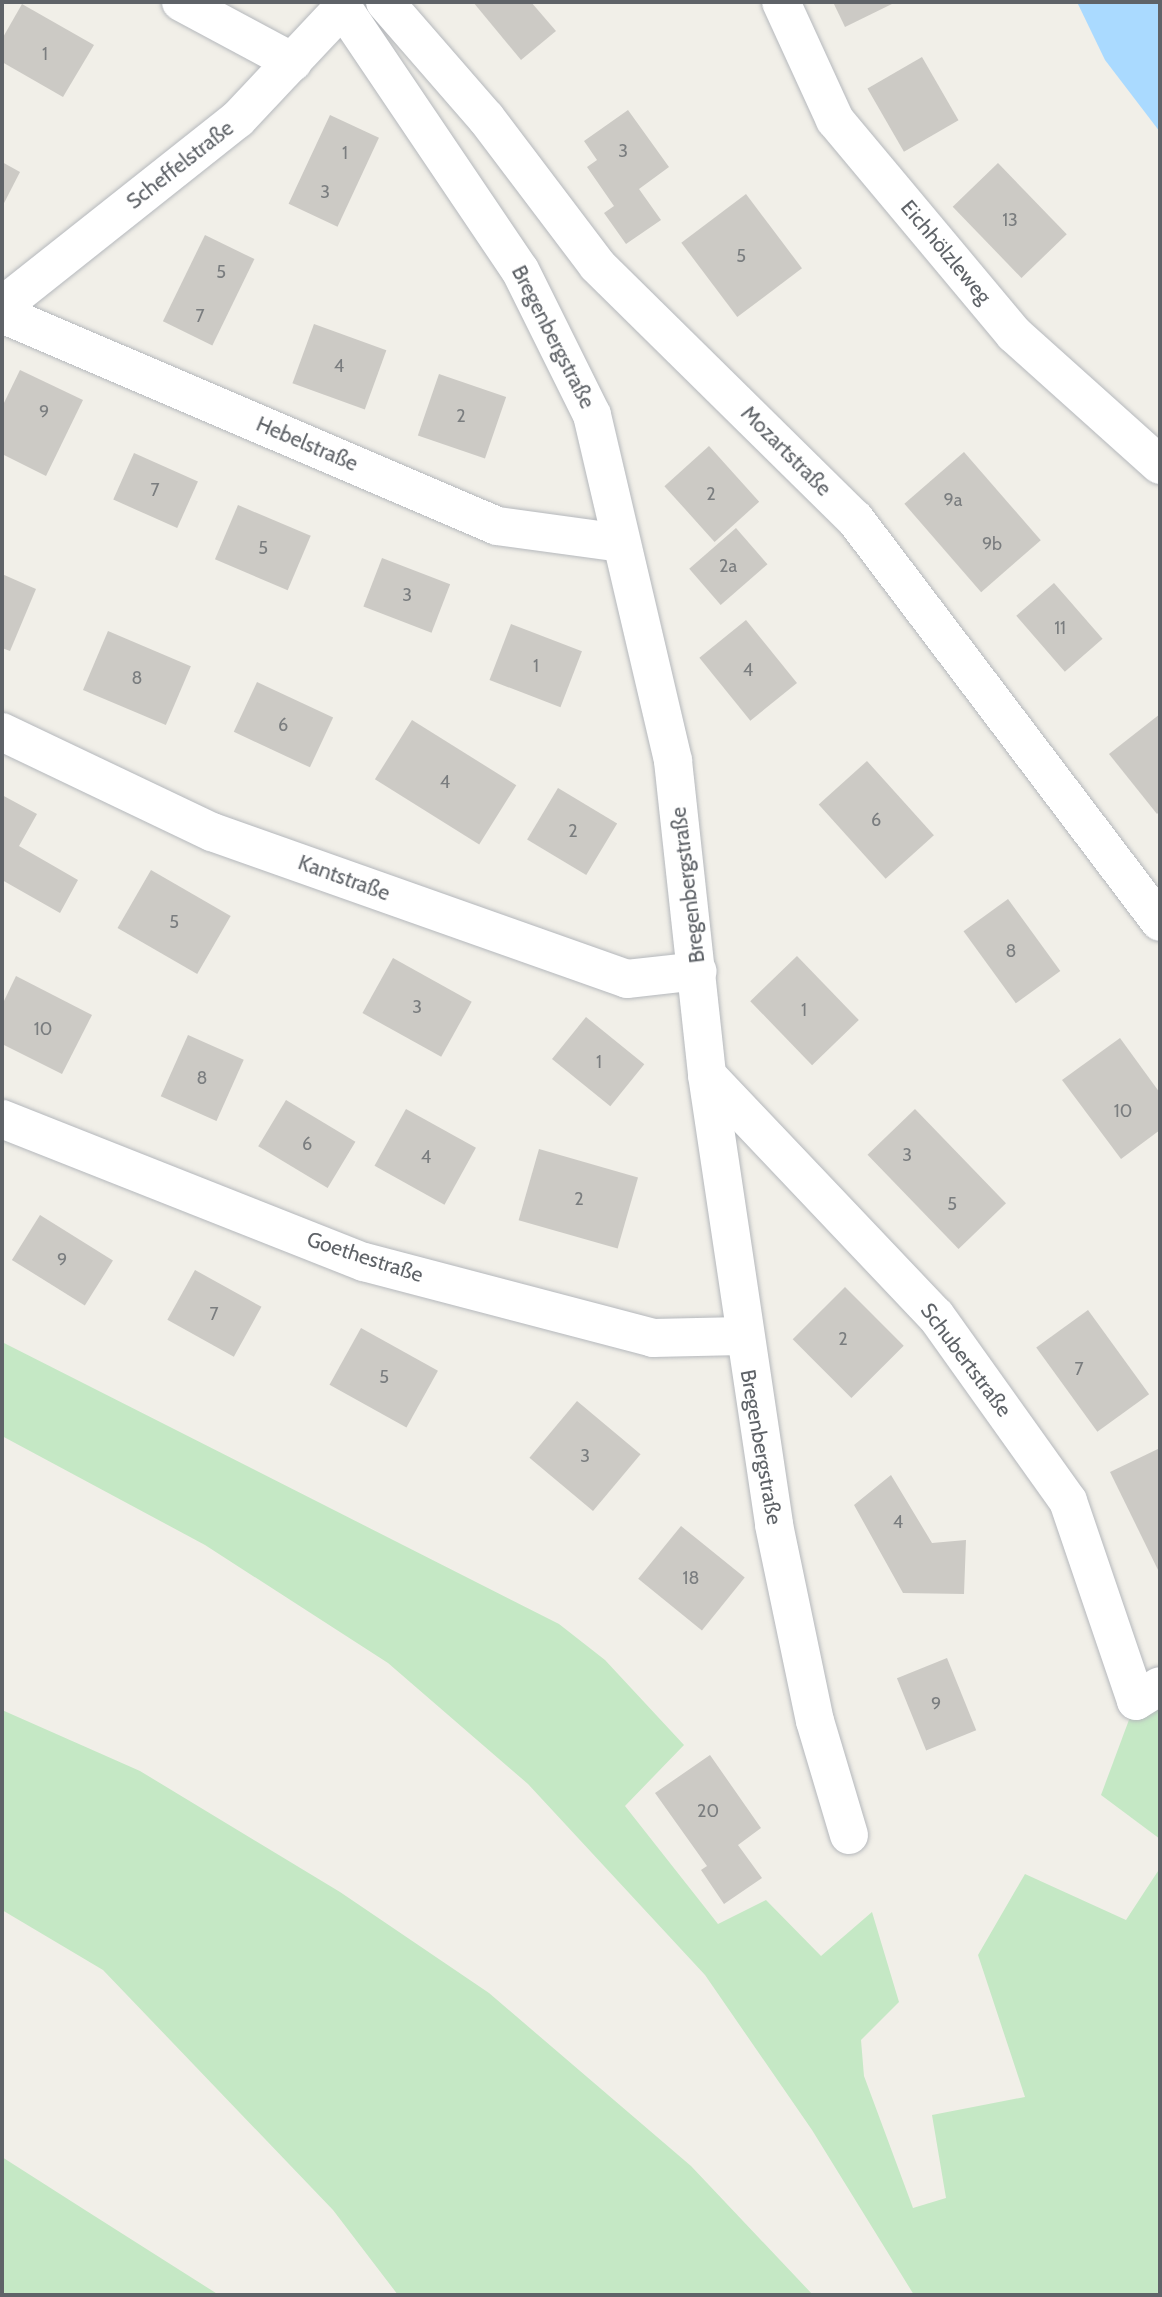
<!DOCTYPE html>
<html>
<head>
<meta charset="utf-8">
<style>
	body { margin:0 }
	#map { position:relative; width:1162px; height:2297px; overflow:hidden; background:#f1efe8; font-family:Cabin,sans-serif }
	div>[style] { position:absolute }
	.green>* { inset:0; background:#c5e8c5 }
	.water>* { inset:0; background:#aadaff }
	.building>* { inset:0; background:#cccac5; transform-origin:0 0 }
	.roads { filter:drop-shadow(0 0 2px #b5b8bc) drop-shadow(0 0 2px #b5b8bc) }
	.minor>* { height:38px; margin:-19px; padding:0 19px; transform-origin:19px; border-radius:19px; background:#fff }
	span { translate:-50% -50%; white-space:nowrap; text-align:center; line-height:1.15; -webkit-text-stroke:6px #fff; paint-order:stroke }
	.number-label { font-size:18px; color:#7a7d7f }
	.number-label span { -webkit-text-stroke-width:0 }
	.street-label { font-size:21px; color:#5f6368 }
	.frame { position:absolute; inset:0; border:4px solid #5f6368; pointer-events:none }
</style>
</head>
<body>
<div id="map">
	<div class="green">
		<i style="clip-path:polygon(2px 1342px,559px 1624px,605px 1660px,684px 1745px,625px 1806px,718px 1924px,766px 1900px,821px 1956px,872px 1912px,899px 2002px,861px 2040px,864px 2076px,913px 2208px,946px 2198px,932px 2115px,1025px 2097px,978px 1955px,1025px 1874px,1126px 1920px,1160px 1868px,1160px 2295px,914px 2295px,812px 2130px,705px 1975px,528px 1784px,388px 1663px,205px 1545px,2px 1436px)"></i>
		<i style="clip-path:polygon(1160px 1686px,1160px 1839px,1101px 1795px,1136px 1701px)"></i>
		<i style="clip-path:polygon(2px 1710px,140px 1771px,340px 1892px,489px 1993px,691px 2166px,813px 2295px,398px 2295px,333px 2210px,103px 1970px,2px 1910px)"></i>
		<i style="clip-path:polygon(2px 2157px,85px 2210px,219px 2295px,2px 2295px)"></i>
	</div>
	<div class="water">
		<i style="clip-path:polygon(1077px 2px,1160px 2px,1160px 132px,1105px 60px)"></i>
	</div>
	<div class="building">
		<i style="clip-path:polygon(473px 2px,531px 2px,556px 31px,521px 60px)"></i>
		<i style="clip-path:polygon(833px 2px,896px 2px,845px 27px)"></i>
		<i style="clip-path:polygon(22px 4px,94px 45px,63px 97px,2px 62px,2px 39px)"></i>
		<i style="left:922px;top:57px;width:73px;height:63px;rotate:60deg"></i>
		<i style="clip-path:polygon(628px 110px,669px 167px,639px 189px,661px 220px,626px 244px,604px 213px,614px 206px,587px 167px,597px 160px,584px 141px)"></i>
		<i style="left:330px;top:115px;width:54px;height:98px;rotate:25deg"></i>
		<i style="clip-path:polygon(2px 162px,20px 172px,2px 207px)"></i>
		<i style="left:998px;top:163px;width:99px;height:63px;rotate:46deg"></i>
		<i style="left:746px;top:194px;width:93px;height:81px;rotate:53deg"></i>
		<i style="left:205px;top:235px;width:55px;height:96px;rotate:26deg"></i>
		<i style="left:314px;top:324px;width:77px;height:63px;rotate:20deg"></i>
		<i style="clip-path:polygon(20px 370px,83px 400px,46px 476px,2px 454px,2px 407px)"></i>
		<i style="left:439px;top:374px;width:71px;height:65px;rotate:19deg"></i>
		<i style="left:709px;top:446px;width:75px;height:60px;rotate:48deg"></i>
		<i style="left:964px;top:452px;width:117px;height:79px;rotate:49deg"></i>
		<i style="left:134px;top:453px;width:70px;height:51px;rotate:24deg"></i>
		<i style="left:238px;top:505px;width:79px;height:59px;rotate:23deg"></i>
		<i style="left:736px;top:528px;width:48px;height:62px;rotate:49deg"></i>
		<i style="left:382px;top:558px;width:73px;height:52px;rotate:21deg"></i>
		<i style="clip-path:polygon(2px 574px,36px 589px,10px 651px,2px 648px)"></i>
		<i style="left:1054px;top:583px;width:74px;height:50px;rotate:49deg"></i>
		<i style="left:746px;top:620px;width:81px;height:60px;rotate:51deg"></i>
		<i style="left:511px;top:624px;width:76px;height:60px;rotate:21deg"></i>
		<i style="left:108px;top:631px;width:90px;height:64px;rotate:23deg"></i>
		<i style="left:257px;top:682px;width:84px;height:55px;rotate:25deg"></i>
		<i style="clip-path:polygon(1160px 714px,1160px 811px,1157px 814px,1109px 754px)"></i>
		<i style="left:412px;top:720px;width:123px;height:70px;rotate:32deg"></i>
		<i style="left:867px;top:761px;width:100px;height:65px;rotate:48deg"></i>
		<i style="left:558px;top:788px;width:69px;height:60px;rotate:31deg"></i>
		<i style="clip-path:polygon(2px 795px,37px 814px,19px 846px,78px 880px,60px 913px,2px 880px)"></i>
		<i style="left:151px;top:870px;width:92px;height:67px;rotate:30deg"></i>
		<i style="left:1008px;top:899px;width:89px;height:55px;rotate:54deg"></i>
		<i style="left:797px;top:956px;width:89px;height:65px;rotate:46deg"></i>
		<i style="left:393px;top:958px;width:90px;height:63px;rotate:29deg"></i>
		<i style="clip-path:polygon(16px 976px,92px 1015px,62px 1074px,2px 1044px,2px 1005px)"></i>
		<i style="left:586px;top:1017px;width:75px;height:54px;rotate:39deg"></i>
		<i style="left:188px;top:1035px;width:61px;height:67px;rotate:24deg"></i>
		<i style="clip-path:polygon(1120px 1038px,1160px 1093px,1160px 1130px,1121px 1159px,1062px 1080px)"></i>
		<i style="left:286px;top:1100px;width:81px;height:54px;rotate:31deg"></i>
		<i style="left:406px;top:1109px;width:80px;height:65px;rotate:29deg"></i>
		<i style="left:915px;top:1109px;width:131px;height:66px;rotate:46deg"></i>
		<i style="left:539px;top:1149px;width:103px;height:74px;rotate:16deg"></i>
		<i style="left:40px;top:1215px;width:86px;height:53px;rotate:32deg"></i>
		<i style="left:195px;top:1270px;width:76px;height:57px;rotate:29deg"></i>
		<i style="left:845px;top:1287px;width:83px;height:74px;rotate:45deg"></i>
		<i style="left:1088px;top:1310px;width:104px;height:64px;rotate:54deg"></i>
		<i style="left:361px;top:1328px;width:88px;height:65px;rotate:29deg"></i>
		<i style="left:577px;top:1401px;width:83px;height:74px;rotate:40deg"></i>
		<i style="clip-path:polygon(1160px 1448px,1160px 1574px,1110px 1472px)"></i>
		<i style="clip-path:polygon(891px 1475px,932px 1543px,966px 1540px,964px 1594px,903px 1593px,854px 1505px)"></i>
		<i style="left:681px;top:1526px;width:82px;height:68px;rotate:39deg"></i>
		<i style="left:947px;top:1658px;width:78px;height:54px;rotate:68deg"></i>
		<i style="clip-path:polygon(710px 1755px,761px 1828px,738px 1845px,762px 1878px,724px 1904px,701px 1870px,707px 1866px,655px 1793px)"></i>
	</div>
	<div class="roads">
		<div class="minor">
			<i style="left:181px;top:2px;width:127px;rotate:28.2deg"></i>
			<i style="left:339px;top:2px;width:323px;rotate:56deg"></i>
			<i style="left:520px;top:270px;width:162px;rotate:63.6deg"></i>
			<i style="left:592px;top:415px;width:355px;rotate:76.8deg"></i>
			<i style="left:673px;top:761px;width:316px;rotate:83.8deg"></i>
			<i style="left:707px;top:1075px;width:455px;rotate:81.5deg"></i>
			<i style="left:774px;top:1525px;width:200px;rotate:78.2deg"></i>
			<i style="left:815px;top:1721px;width:119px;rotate:73.4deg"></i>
			<i style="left:385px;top:2px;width:154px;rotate:49deg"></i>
			<i style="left:486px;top:118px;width:184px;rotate:52.9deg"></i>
			<i style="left:597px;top:265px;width:362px;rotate:44.6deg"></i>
			<i style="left:855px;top:519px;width:505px;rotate:52.88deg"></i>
			<i style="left:781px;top:2px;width:130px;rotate:65.4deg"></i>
			<i style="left:835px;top:120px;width:279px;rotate:50.1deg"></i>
			<i style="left:1014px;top:334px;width:196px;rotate:41.9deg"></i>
			<i style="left:2px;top:306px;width:301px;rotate:-38.4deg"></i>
			<i style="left:238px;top:119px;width:154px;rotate:-46.8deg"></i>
			<i style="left:2px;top:314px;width:538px;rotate:23.18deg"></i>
			<i style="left:497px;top:526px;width:125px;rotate:7.8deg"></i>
			<i style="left:2px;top:732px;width:233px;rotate:25.5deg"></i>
			<i style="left:212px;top:832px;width:440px;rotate:19.5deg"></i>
			<i style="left:627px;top:979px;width:71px;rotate:-6.4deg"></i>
			<i style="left:707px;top:1075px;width:332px;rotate:46.5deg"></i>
			<i style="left:936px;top:1316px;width:227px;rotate:54.5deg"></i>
			<i style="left:1068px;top:1501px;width:211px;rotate:71.2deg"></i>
			<i style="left:1136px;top:1701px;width:28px;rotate:-32deg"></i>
			<i style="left:2px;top:1119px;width:389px;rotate:21.6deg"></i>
			<i style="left:364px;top:1262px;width:299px;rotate:14.7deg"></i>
			<i style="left:653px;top:1338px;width:89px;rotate:-1.3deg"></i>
		</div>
	</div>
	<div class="number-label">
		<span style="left:45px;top:54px">1</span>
		<span style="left:623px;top:151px">3</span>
		<span style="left:345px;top:153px">1</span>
		<span style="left:325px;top:192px">3</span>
		<span style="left:1010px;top:220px">13</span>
		<span style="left:741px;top:256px">5</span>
		<span style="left:221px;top:272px">5</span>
		<span style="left:200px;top:316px">7</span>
		<span style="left:339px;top:366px">4</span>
		<span style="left:44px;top:412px">9</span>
		<span style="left:461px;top:416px">2</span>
		<span style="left:155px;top:490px">7</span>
		<span style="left:711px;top:494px">2</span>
		<span style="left:953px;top:500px">9a</span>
		<span style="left:992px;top:544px">9b</span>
		<span style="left:263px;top:548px">5</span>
		<span style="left:728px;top:566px">2a</span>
		<span style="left:407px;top:595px">3</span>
		<span style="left:1060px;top:628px">11</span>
		<span style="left:536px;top:666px">1</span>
		<span style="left:748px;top:670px">4</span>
		<span style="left:137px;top:678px">8</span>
		<span style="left:283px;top:725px">6</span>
		<span style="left:445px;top:782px">4</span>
		<span style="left:876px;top:820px">6</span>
		<span style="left:573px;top:831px">2</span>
		<span style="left:174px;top:922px">5</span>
		<span style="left:1011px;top:951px">8</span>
		<span style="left:417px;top:1007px">3</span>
		<span style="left:804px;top:1010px">1</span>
		<span style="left:43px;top:1029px">10</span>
		<span style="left:599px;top:1062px">1</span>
		<span style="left:202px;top:1078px">8</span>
		<span style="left:1123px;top:1111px">10</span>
		<span style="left:307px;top:1144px">6</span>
		<span style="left:907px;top:1155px">3</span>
		<span style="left:426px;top:1157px">4</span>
		<span style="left:579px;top:1199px">2</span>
		<span style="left:952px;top:1204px">5</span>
		<span style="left:62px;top:1260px">9</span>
		<span style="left:214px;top:1314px">7</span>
		<span style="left:843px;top:1339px">2</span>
		<span style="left:1079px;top:1369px">7</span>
		<span style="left:384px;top:1377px">5</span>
		<span style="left:585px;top:1456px">3</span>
		<span style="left:898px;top:1522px">4</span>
		<span style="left:691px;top:1578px">18</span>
		<span style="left:936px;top:1704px">9</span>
		<span style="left:708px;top:1811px">20</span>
	</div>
	<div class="street-label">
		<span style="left:180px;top:165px;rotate:-38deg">Scheffelstraße</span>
		<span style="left:946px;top:252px;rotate:50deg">Eichhölzleweg</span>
		<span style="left:553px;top:337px;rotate:63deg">Bregenbergstraße</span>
		<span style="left:307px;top:444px;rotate:23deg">Hebelstraße</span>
		<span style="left:786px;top:451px;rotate:45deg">Mozartstraße</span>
		<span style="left:344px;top:878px;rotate:20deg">Kantstraße</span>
		<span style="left:688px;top:885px;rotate:-97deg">Bregenbergstraße</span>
		<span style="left:365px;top:1257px;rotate:18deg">Goethestraße</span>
		<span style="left:966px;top:1360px;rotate:53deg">Schubertstraße</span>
		<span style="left:761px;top:1447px;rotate:80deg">Bregenbergstraße</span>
	</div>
	<div class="frame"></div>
</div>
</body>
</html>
